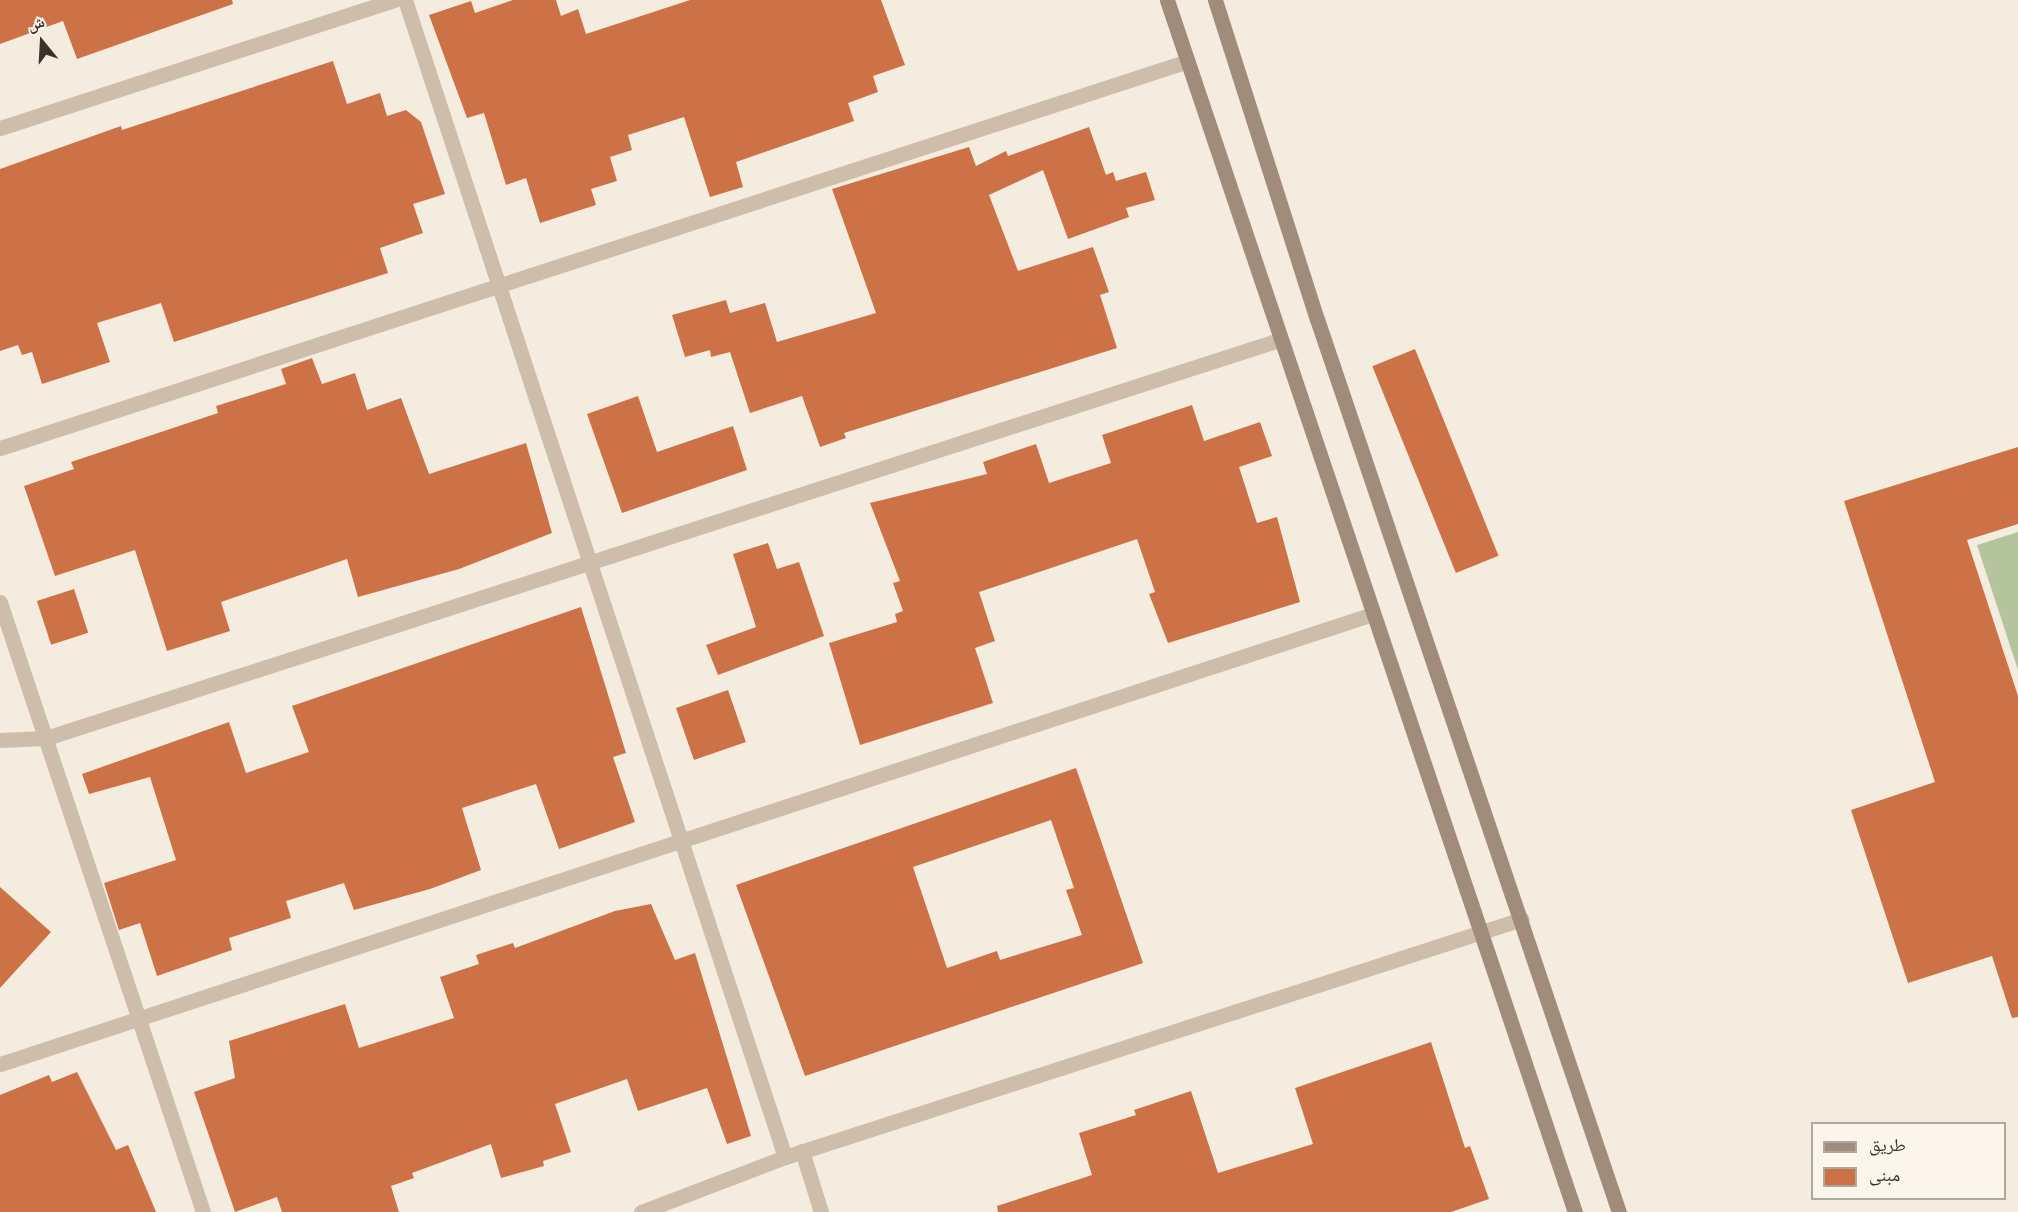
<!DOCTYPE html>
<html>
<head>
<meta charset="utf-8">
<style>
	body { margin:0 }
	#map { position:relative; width:2018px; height:1212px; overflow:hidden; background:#f4ecdf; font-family:Overpass,"Noto Naskh Arabic",sans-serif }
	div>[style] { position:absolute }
	.green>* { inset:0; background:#b4c59e }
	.building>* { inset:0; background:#cc7246; transform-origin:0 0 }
	.minor>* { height:15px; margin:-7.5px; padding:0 7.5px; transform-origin:7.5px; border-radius:7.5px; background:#cdbdaa }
	.tertiary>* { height:15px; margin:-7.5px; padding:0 7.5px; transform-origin:7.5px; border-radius:7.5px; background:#cdbdaa }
	.secondary>* { height:15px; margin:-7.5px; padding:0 7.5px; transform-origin:7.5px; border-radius:7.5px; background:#a18c7b }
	span { translate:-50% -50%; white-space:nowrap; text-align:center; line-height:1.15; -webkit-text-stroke:4.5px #fbf6ec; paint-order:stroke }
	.legend { position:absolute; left:1811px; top:1122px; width:195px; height:78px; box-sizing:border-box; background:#fbf6ec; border:2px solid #aea79e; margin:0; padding:8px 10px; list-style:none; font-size:18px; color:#3b312a }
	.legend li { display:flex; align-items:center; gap:12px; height:30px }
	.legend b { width:30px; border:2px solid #aea79e }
	.north { position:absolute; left:12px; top:12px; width:60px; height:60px; -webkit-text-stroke:4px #fbf6ec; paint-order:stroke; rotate:342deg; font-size:16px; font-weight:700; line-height:24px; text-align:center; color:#3b312a }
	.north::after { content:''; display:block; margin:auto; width:21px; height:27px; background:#3b312a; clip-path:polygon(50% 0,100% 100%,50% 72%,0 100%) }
</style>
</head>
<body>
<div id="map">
	<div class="green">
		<i style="clip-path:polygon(2018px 532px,2018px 670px,1977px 545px)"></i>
	</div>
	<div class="building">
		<i style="clip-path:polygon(0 0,232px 0,233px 4px,77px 59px,63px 21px,0 44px)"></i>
		<i style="clip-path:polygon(513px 0,556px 0,561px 16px,578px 9px,586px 34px,690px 0,881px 0,905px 65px,873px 76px,878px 92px,848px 103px,854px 121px,736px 162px,743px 187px,710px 197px,684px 117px,628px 135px,632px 150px,610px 157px,617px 181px,591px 189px,596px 205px,540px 223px,526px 178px,506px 185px,484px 113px,467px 118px,429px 15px,471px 1px,475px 13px)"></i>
		<i style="clip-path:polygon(333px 61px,347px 104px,380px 93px,387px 116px,406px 110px,421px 122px,445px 194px,413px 204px,423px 233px,380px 248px,388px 273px,174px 342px,161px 303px,97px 323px,110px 362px,42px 384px,32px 352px,22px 355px,18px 345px,0 351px,0 169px,121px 126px,122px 130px)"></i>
		<i style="clip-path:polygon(1089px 127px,1106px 175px,1113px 172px,1116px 181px,1146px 172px,1155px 200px,1126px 208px,1129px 217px,1068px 239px,1043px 170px,989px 195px,1018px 271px,1093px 247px,1109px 292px,1100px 295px,1117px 348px,844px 433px,846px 438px,820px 447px,802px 396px,750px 413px,730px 352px,711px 357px,710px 350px,685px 357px,672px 315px,726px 300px,730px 313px,765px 303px,777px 342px,876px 313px,832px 189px,969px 147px,976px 166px,1006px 151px,1008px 156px)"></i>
		<i style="left:1415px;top:349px;width:223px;height:46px;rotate:68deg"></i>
		<i style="clip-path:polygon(312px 358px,322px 384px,355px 373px,367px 410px,401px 398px,429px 474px,526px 443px,552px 533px,459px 569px,358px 597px,347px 559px,221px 602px,230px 631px,167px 651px,135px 550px,55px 576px,24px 486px,74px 469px,71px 462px,218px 413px,216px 406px,286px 384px,281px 369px)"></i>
		<i style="clip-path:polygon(638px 396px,657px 452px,733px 426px,747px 470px,622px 513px,587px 414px)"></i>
		<i style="clip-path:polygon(1192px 405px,1204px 441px,1260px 422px,1272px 456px,1239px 467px,1257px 523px,1277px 517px,1300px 602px,1168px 643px,1149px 594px,1155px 592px,1137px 539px,1048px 569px,979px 592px,995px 641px,975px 648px,993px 703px,860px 745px,829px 643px,897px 622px,895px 614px,903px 611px,893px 583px,900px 581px,870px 503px,987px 474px,983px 462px,1036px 444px,1049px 483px,1111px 463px,1102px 435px)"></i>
		<i style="clip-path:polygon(2018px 447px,2018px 524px,1967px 540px,2018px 696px,2018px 1017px,2012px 1018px,1992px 956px,1908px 983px,1851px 810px,1935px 782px,1844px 501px)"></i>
		<i style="clip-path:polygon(768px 543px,777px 569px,799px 562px,824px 636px,718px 675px,706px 645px,756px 627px,733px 554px)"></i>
		<i style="left:74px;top:589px;width:46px;height:39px;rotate:72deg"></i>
		<i style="clip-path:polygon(581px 607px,626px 753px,613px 757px,635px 822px,559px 849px,536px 784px,462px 808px,481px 870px,430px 889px,354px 910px,344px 883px,286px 901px,291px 918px,229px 938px,232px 950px,157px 976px,140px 923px,119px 930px,104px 883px,176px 860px,150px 777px,89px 794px,82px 774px,229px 722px,246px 773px,309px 752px,292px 706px)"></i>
		<i style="left:728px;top:690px;width:55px;height:55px;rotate:71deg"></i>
		<i style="clip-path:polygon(evenodd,1076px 768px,1143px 963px,805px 1076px,736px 885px,1076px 768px,1051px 820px,1074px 888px,1066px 890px,1082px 935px,1000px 960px,997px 951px,947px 968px,913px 867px,1051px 820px)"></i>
		<i style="clip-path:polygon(0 887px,51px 932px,0 988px)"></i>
		<i style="clip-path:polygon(651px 904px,675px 960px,695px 953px,751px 1136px,727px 1144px,707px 1088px,638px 1111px,627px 1079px,555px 1104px,571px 1152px,543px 1161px,544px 1166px,501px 1178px,491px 1144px,412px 1173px,414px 1178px,391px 1186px,399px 1212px,282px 1212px,277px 1197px,235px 1212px,194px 1092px,235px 1078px,229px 1041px,345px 1004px,359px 1048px,454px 1018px,440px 977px,479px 964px,476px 955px,513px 943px,515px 948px,615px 911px)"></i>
		<i style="clip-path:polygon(1431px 1042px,1465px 1148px,1470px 1146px,1489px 1199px,1451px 1212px,998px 1212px,997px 1206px,1092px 1175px,1079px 1133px,1136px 1115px,1134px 1110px,1191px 1091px,1218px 1173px,1313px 1144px,1295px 1088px)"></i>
		<i style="clip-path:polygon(77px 1072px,116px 1150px,128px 1145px,156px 1212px,0 1212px,0 1095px,49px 1075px,52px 1082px)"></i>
	</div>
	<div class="minor">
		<i style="left:405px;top:0;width:1218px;rotate:71.82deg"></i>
		<i style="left:0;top:128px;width:415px;rotate:-18deg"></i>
		<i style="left:0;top:448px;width:1249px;rotate:-18.04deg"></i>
		<i style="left:0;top:602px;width:643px;rotate:71.59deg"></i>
		<i style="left:0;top:740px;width:46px;rotate:-2.5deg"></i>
		<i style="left:46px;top:738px;width:1296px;rotate:-17.89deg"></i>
		<i style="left:0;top:1064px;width:1445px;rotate:-18.15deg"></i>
		<i style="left:802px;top:1151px;width:64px;rotate:72.7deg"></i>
	</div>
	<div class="tertiary">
		<i style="left:641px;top:1212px;width:154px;rotate:-20.9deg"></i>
		<i style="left:785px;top:1157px;width:774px;rotate:-17.9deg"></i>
	</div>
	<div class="secondary">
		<i style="left:1167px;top:0;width:1279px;rotate:71.4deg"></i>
		<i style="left:1215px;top:0;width:335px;rotate:72.3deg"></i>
		<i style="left:1317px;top:319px;width:943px;rotate:71.32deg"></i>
	</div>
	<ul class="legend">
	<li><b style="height:8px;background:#a18c7b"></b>طريق</li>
	<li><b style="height:16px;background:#cc7246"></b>مبنى</li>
	</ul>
	<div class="north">ش</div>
</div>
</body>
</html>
